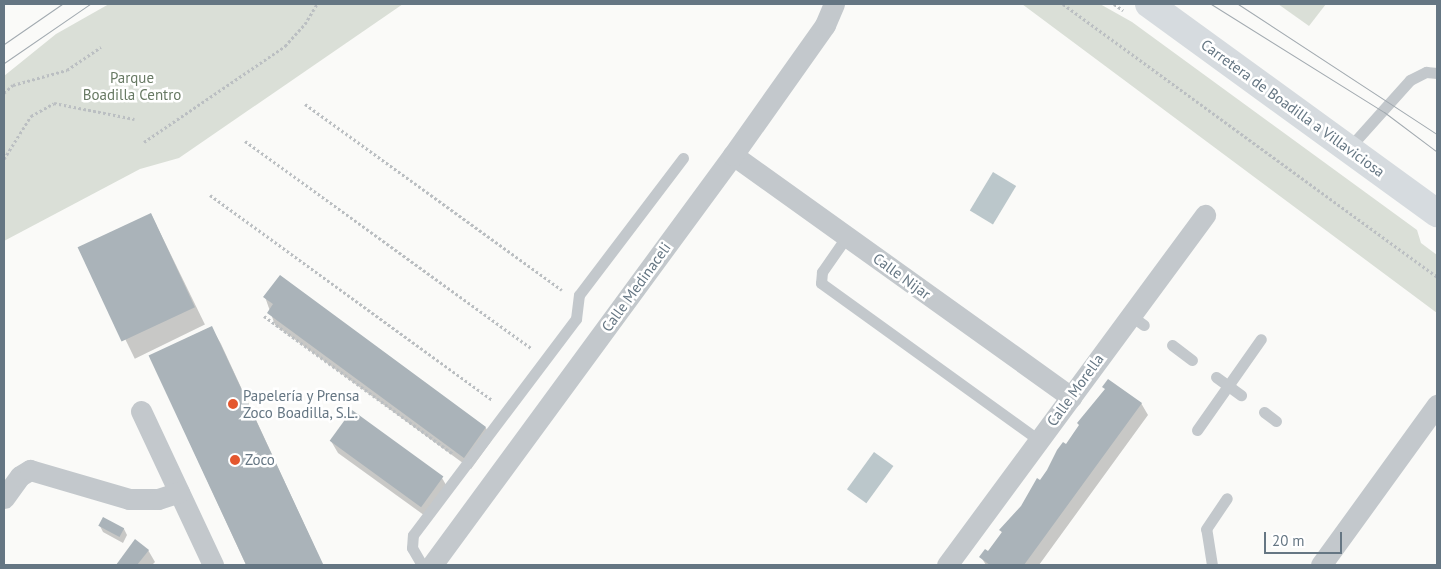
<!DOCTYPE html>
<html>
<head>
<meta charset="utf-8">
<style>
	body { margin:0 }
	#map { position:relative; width:1441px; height:569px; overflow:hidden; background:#fafaf8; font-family:"PT Sans",sans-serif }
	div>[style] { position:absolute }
	.green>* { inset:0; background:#dadfd7 }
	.water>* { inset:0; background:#bbc7cb; transform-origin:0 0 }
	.shadow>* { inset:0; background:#0003; transform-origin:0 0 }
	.building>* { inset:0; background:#aab3b9; transform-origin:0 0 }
	.path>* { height:3px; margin-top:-1.5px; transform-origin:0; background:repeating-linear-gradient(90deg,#bbbfc2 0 2.5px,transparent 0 5px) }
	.lane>* { height:11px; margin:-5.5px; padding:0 5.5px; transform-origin:5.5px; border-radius:5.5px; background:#c3c8cc }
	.street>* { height:21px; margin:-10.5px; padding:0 10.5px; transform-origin:10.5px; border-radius:10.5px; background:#c3c8cc }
	.secondary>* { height:28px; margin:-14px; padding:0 14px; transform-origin:14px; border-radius:14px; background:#d6dbdf }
	.tram>* { height:1px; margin:-0.5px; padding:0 0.5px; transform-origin:0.5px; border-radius:0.5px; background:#a2aab0 }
	.dots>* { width:14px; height:14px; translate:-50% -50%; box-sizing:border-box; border:2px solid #fff; border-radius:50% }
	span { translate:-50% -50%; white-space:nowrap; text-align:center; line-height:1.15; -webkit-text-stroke:5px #fff; paint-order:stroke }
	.park-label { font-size:15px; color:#687a64 }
	.street-label { font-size:15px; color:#657683 }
	.poi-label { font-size:15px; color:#657683 }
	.left { translate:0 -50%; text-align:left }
	.frame { position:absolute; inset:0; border:5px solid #657683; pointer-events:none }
	.scale { position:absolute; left:1264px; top:532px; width:78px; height:22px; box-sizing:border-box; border:2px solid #657683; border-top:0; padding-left:6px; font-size:15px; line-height:18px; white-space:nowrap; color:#657683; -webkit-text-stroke:4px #fff; paint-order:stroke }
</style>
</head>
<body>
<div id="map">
	<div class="green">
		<i style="clip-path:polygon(109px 4px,403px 4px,179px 158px,140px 169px,4px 241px,4px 76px,56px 34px)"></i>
		<i style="clip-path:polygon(1022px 4px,1100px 4px,1132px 22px,1417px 230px,1421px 243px,1437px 255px,1437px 313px)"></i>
		<i style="clip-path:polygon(1278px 4px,1326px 4px,1309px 26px)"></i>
	</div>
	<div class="water">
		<i style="left:993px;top:172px;width:27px;height:45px;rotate:31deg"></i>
		<i style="left:874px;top:452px;width:24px;height:46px;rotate:36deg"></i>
	</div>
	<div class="shadow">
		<i style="left:151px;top:214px;width:123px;height:78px;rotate:64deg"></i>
		<i style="clip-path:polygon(280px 277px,486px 428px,492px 440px,471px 469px,275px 325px,265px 297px)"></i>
		<i style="clip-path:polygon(211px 327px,221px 344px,323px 565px,246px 565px,150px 356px)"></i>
		<i style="clip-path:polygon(1104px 387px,1141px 403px,1148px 415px,1039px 565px,986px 565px,981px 557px,989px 553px,1002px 533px,1001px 530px,1022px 507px,1106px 390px)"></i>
		<i style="clip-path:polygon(331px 441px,442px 478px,449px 490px,428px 518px,338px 453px)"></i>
		<i style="clip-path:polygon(100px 526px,124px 529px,127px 535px,123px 543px,103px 532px)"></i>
		<i style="clip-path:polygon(136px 541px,148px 550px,155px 562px,152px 565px,117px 565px)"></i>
	</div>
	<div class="building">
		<i style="left:151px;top:213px;width:104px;height:81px;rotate:65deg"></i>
		<i style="clip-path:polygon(280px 275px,486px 427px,464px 458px,267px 313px,273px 304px,263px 297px)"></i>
		<i style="left:212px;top:326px;width:263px;height:70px;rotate:65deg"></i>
		<i style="clip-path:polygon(1108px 379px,1142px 403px,1024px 565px,990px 565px,979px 557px,985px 549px,988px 551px,1002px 532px,999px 530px,1021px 506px,1037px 478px,1040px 480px,1047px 470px,1057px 450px,1063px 442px,1066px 444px,1079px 425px,1077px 423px,1105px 389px,1102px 387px)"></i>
		<i style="left:352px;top:410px;width:113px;height:38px;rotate:36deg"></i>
		<i style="left:103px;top:517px;width:24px;height:10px;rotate:28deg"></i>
		<i style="clip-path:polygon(135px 539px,149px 550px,137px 565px,116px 565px)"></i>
	</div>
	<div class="path">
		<i style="left:1063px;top:4px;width:463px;rotate:36.1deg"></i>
		<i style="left:1114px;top:4px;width:11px;rotate:34deg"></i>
		<i style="left:4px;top:93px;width:12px;rotate:-42deg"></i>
		<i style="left:13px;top:85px;width:56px;rotate:-15.5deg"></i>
		<i style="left:67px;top:70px;width:41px;rotate:-34.1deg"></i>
		<i style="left:305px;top:104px;width:317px;rotate:35.9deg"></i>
		<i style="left:245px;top:141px;width:354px;rotate:35.9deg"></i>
		<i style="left:144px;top:142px;width:171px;rotate:-34.2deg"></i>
		<i style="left:285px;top:46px;width:30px;rotate:-48deg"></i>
		<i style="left:305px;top:24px;width:23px;rotate:-59deg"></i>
		<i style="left:4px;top:159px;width:51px;rotate:-57.9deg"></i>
		<i style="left:31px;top:116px;width:26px;rotate:-29deg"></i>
		<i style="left:54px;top:103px;width:82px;rotate:11.3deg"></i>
		<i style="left:210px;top:195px;width:349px;rotate:36deg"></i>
		<i style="left:264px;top:316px;width:233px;rotate:36.1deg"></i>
	</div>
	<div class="lane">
		<i style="left:1349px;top:148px;width:91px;rotate:-48.1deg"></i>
		<i style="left:1410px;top:80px;width:18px;rotate:-27deg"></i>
		<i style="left:1426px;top:72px;width:11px;rotate:5deg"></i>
		<i style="left:847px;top:236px;width:44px;rotate:124.8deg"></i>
		<i style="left:822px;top:272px;width:11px;rotate:95deg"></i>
		<i style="left:821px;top:283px;width:269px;rotate:35.8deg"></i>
		<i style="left:1130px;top:315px;width:17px;rotate:36deg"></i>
		<i style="left:1172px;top:345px;width:25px;rotate:37deg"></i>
		<i style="left:1216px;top:377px;width:31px;rotate:36deg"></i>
		<i style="left:1264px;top:412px;width:15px;rotate:37deg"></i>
		<i style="left:1197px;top:430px;width:111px;rotate:-54.9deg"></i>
		<i style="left:422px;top:565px;width:20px;rotate:-120deg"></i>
		<i style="left:412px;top:548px;width:13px;rotate:-86deg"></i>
		<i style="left:413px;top:535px;width:271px;rotate:-53deg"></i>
		<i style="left:576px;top:319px;width:24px;rotate:-83deg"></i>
		<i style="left:579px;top:295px;width:172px;rotate:-52.8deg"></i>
		<i style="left:1212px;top:565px;width:36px;rotate:-99deg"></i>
		<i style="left:1206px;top:529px;width:37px;rotate:-56deg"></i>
	</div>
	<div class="street">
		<i style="left:733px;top:155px;width:416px;rotate:35.6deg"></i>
		<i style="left:141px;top:411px;width:170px;rotate:64.9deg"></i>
		<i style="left:4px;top:498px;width:27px;rotate:-54deg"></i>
		<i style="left:20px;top:476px;width:12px;rotate:-31deg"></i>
		<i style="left:30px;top:470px;width:103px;rotate:16.3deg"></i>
		<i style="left:129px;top:499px;width:29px"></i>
		<i style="left:158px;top:499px;width:22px;rotate:-18deg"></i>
		<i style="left:432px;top:565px;width:509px;rotate:-53.72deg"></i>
		<i style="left:733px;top:155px;width:159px;rotate:-54.7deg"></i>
		<i style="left:825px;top:25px;width:23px;rotate:-67deg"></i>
		<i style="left:947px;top:565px;width:435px;rotate:-53.6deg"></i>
		<i style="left:1321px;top:565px;width:198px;rotate:-54.1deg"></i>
	</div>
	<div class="secondary">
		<i style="left:1149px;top:4px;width:356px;rotate:36deg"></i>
	</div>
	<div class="tram">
		<i style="left:1211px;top:4px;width:204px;rotate:32deg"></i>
		<i style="left:1384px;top:112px;width:66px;rotate:37deg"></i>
		<i style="left:1238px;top:4px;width:238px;rotate:33.2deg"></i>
		<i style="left:4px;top:44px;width:70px;rotate:-34.6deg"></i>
		<i style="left:4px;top:63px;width:104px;rotate:-34.5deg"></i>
	</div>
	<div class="dots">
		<i style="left:233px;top:404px;background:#e4572e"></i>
		<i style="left:235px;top:460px;background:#e4572e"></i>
	</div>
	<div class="park-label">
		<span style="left:132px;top:86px">Parque<br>Boadilla Centro</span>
	</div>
	<div class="street-label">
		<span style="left:1293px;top:108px;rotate:36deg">Carretera de Boadilla a Villaviciosa</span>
		<span style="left:902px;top:276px;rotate:36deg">Calle Nijar</span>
		<span style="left:636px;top:287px;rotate:-54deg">Calle Medinaceli</span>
		<span style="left:1075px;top:390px;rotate:-54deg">Calle Morella</span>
	</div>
	<div class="poi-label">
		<span class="left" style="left:243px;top:404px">Papelería y Prensa<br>Zoco Boadilla, S.L.</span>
		<span class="left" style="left:245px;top:460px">Zoco</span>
	</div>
	<div class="frame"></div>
	<div class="scale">20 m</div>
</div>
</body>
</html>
